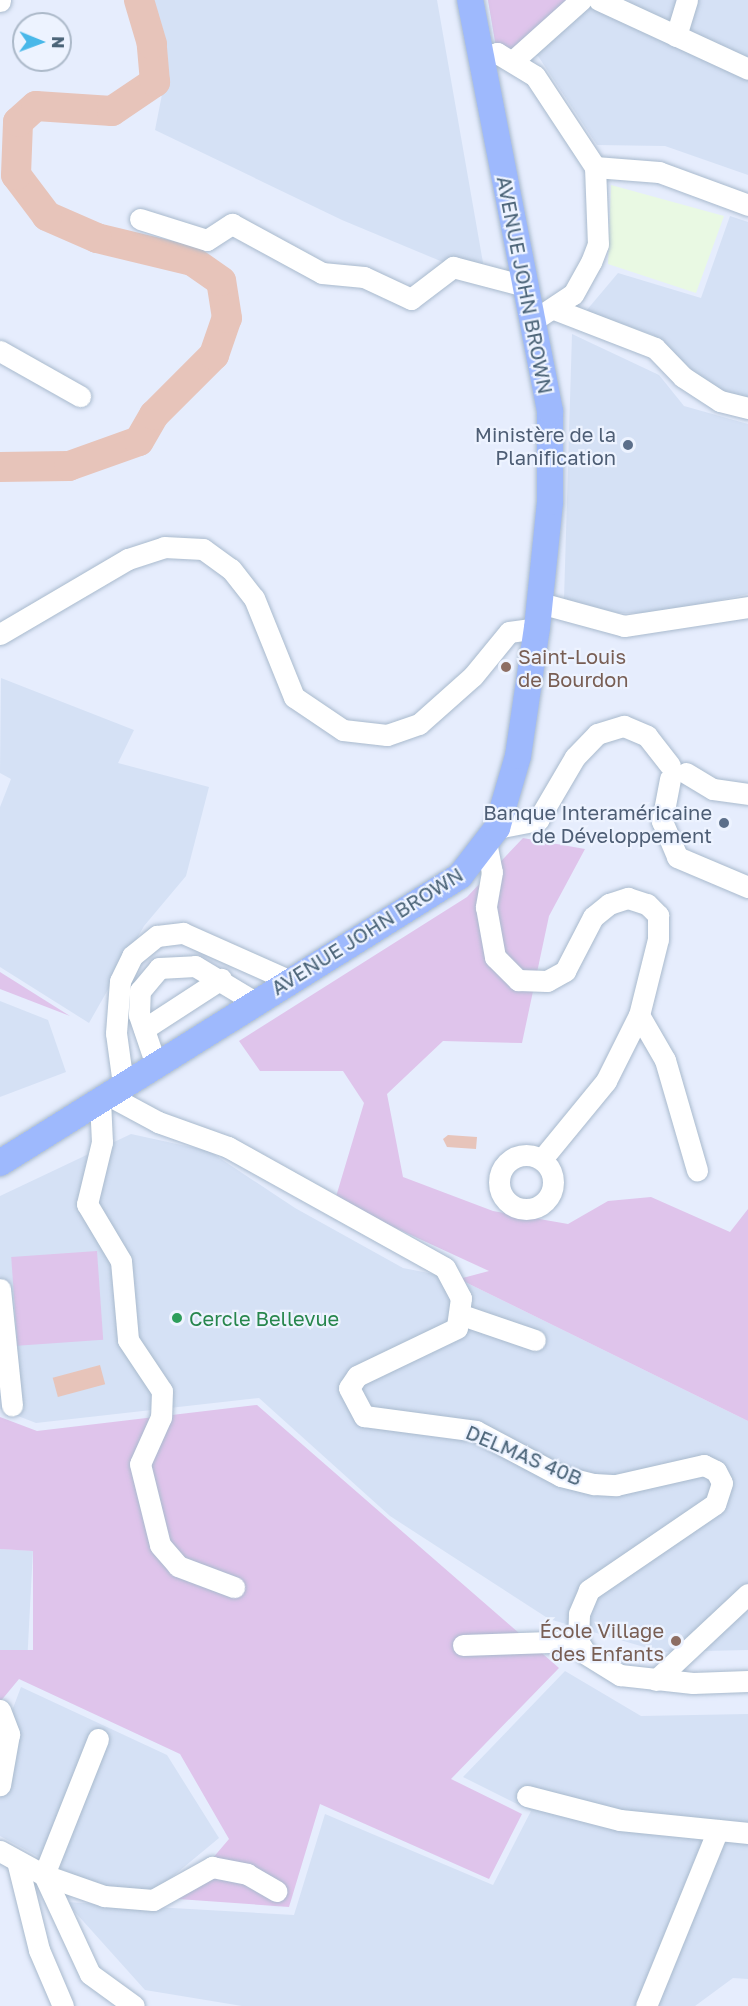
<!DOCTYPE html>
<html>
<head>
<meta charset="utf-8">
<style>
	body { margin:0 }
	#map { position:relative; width:748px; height:2006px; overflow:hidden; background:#e6edfd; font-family:"Golos Text",sans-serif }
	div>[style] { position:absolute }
	.residential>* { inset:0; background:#d5e1f5; transform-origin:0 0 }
	.education>* { inset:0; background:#e9f9e3 }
	.green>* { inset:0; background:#dfc4eb; transform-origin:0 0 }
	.water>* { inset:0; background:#e7c4ba; transform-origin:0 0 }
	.river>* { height:30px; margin:-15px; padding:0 15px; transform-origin:15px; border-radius:15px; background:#e7c4ba }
	.roads { filter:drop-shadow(0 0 2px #a9bacd) drop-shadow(0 0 2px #a9bacd) }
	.minor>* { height:21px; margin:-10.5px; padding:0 10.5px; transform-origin:10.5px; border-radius:10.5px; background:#fff }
	.minor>.ring { margin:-10.5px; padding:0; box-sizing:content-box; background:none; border:21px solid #fff; border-radius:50% }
	.major>* { height:26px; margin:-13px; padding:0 13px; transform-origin:13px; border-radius:13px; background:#9eb9fd }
	.dots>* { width:16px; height:16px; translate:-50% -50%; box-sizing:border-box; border:3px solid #edf3ff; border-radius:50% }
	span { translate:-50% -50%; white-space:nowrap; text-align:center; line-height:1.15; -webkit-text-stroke:4.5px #edf3ff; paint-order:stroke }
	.street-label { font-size:20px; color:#4a6377 }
	.service-label { font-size:20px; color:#4e5e75 }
	.right { translate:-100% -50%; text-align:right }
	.education-label { font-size:20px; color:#785e54 }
	.left { translate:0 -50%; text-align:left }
	.leisure-label { font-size:20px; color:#27864d }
	.north { position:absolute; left:12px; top:12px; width:60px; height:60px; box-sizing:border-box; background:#edf3ff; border:2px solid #acb9c9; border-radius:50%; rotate:91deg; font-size:16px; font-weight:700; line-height:24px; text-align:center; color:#4a6377 }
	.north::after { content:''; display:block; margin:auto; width:21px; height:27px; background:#49b8e9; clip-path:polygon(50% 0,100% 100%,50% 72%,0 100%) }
</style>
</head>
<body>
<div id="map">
	<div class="residential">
		<i style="clip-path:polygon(146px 0,437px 0,486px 280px,342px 220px,155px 130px,166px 74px)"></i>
		<i style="clip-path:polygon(488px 0,748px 0,748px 175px,665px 146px,597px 145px,538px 56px,496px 47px)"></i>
		<i style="clip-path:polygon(730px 216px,748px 222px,748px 401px,718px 393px,653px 335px,586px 311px,618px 273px,701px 298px)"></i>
		<i style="clip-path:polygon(572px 334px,659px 375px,684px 406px,748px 424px,748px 594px,659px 613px,618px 613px,564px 599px)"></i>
		<i style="clip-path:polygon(1px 678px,134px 730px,118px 763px,209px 787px,186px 876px,144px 926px,89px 1023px,0 967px,0 807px,11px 779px,0 773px)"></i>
		<i style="clip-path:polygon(0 1001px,48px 1020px,66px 1072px,0 1097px)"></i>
		<i style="clip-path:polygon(131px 1134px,209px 1151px,295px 1208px,403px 1268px,459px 1279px,748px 1421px,748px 1650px,661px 1652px,549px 1619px,390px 1516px,259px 1398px,36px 1423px,0 1409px,0 1196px)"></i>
		<i style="left:0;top:1549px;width:33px;height:101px;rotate:3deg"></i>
		<i style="clip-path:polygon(565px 1671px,641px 1716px,748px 1714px,748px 1979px,733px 1978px,695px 2006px,242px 2006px,145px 1990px,66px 1902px,294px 1915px,325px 1814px,493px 1885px,531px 1811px,463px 1777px)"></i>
		<i style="clip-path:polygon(21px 1687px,167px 1755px,219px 1838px,155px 1891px,89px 1884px,0 1836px,0 1719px,7px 1724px)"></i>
	</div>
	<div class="education">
		<i style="clip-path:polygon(611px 185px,724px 216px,696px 293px,608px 264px)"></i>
	</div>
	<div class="green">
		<i style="clip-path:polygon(488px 0,581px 0,526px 53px,496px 47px)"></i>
		<i style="clip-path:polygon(523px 838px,585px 849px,549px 916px,522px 1043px,443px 1041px,387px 1094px,403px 1177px,493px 1211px,568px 1224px,608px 1201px,651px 1197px,730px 1232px,748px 1209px,748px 1421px,459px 1279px,489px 1271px,335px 1200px,364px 1103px,343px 1071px,260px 1071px,239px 1041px,467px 897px)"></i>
		<i style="clip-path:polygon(0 972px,70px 1016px,0 989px)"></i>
		<i style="left:97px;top:1251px;width:89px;height:86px;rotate:86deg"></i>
		<i style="clip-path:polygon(257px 1405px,559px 1668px,451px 1779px,522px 1814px,489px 1879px,320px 1804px,289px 1907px,178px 1899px,229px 1839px,180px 1754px,19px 1679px,0 1702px,0 1650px,33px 1650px,33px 1551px,0 1549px,0 1417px,37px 1431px)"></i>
	</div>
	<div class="water">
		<i style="clip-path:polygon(448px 1135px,477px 1137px,476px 1149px,447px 1147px,443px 1139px)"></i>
		<i style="left:100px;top:1365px;width:20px;height:49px;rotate:75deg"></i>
	</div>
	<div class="river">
		<i style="left:0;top:467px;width:69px;rotate:-0.8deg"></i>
		<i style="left:69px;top:466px;width:74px;rotate:-19.7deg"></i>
		<i style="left:139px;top:441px;width:30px;rotate:-60deg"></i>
		<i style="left:154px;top:415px;width:85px;rotate:-45deg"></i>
		<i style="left:214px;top:355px;width:39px;rotate:-71deg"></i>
		<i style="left:227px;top:318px;width:37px;rotate:-99deg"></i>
		<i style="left:221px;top:281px;width:35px;rotate:-145deg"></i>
		<i style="left:192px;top:261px;width:98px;rotate:-166.4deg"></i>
		<i style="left:97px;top:238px;width:55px;rotate:-156.3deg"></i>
		<i style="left:47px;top:216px;width:51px;rotate:-127.1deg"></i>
		<i style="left:16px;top:175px;width:53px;rotate:-87.8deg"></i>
		<i style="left:18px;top:122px;width:24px;rotate:-42deg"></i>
		<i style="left:36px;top:106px;width:76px;rotate:3.8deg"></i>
		<i style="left:112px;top:111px;width:52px;rotate:-34deg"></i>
		<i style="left:155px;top:82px;width:38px;rotate:-95deg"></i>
		<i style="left:152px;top:44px;width:46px;rotate:-106.5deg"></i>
	</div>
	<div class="roads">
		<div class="minor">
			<i style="left:599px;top:0;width:164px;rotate:24.8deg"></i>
			<i style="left:0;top:1px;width:1px;rotate:-90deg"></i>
			<i style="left:676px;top:36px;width:38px;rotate:-73deg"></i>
			<i style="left:481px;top:58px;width:17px;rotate:-17deg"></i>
			<i style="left:497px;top:53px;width:44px;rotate:31.2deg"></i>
			<i style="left:535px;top:76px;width:109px;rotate:56.6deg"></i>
			<i style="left:595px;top:167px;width:77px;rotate:87.8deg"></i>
			<i style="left:598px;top:244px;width:19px;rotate:111deg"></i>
			<i style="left:591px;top:262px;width:37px;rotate:119deg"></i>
			<i style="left:573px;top:294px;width:50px;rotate:146.3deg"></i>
			<i style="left:515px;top:59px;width:89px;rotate:-41.8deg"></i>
			<i style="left:595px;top:167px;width:64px;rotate:4.5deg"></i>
			<i style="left:659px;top:172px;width:95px;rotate:20.3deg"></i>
			<i style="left:140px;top:219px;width:70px;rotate:17.4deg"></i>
			<i style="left:207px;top:240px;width:30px;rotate:-33deg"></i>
			<i style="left:232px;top:224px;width:102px;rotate:28.6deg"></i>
			<i style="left:322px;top:273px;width:42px;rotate:5.4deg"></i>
			<i style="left:364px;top:277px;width:52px;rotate:25.1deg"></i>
			<i style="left:411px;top:299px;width:53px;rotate:-37.3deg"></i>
			<i style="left:453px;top:267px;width:74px;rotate:14.8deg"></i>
			<i style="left:554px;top:309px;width:108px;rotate:21.1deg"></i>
			<i style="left:655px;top:348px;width:40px;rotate:46deg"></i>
			<i style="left:683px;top:377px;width:44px;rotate:33deg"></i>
			<i style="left:720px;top:401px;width:29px;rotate:14deg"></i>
			<i style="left:0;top:351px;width:92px;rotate:29.4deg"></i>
			<i style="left:540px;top:603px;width:87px;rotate:15.3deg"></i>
			<i style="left:624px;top:626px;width:125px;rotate:-8.7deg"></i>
			<i style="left:0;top:634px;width:148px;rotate:-30.4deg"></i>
			<i style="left:128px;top:559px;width:38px;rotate:-18deg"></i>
			<i style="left:164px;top:547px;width:39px;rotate:3deg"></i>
			<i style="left:203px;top:549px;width:34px;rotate:36deg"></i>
			<i style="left:231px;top:569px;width:37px;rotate:52deg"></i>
			<i style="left:254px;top:598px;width:107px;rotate:68deg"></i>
			<i style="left:294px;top:697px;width:59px;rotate:34deg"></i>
			<i style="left:343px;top:730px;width:44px;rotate:6.5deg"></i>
			<i style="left:387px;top:735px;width:34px;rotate:-19deg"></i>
			<i style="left:419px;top:724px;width:72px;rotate:-41.6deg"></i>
			<i style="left:473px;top:676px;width:57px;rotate:-50.7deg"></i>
			<i style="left:509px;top:632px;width:28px;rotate:-8deg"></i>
			<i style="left:686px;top:773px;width:31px;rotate:31deg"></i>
			<i style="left:713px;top:789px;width:35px;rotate:8deg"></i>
			<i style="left:670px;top:779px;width:43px;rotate:100.8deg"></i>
			<i style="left:662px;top:821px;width:39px;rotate:67deg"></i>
			<i style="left:677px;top:857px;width:77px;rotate:22.9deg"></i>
			<i style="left:497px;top:828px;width:42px;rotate:-11deg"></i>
			<i style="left:538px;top:820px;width:73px;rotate:-59.6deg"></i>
			<i style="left:575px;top:757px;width:32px;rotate:-46deg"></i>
			<i style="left:597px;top:734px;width:28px;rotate:-17deg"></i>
			<i style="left:624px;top:726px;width:25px;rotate:23deg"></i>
			<i style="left:647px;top:736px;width:37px;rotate:52deg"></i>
			<i style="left:487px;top:847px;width:25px;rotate:79deg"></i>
			<i style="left:492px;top:872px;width:36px;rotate:100deg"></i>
			<i style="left:486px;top:907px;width:51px;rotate:79.8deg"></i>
			<i style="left:495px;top:957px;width:33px;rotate:45deg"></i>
			<i style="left:518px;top:980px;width:29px;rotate:2deg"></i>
			<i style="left:547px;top:981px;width:21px;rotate:-29deg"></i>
			<i style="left:565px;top:971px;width:61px;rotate:-62.6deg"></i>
			<i style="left:593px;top:917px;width:21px;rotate:-39deg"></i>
			<i style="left:609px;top:904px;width:20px;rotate:-18deg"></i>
			<i style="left:628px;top:898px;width:20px;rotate:18deg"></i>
			<i style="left:647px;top:904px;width:16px;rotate:45deg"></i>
			<i style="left:658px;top:915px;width:24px;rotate:90deg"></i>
			<i style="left:658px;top:939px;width:78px;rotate:104deg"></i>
			<i style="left:639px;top:1015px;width:74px;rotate:116.6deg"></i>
			<i style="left:606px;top:1081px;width:101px;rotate:129.4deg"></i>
			<i style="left:639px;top:1015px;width:52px;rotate:60deg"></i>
			<i style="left:665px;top:1060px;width:115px;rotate:73.8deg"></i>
			<i style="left:144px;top:1029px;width:92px;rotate:-33deg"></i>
			<i style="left:155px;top:1062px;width:50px;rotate:-108.8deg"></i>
			<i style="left:139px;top:1015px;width:24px;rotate:-88deg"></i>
			<i style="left:140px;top:991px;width:30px;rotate:-50deg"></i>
			<i style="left:159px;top:968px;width:36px;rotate:-3deg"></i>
			<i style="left:195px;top:966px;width:70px;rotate:31deg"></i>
			<i style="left:123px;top:1084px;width:51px;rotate:-97.8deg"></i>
			<i style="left:116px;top:1033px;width:52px;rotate:-85.6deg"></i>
			<i style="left:120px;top:981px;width:28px;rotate:-64deg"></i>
			<i style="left:132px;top:956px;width:32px;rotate:-39deg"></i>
			<i style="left:157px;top:936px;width:26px;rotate:-7deg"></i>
			<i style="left:183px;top:933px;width:118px;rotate:24deg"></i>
			<i style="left:108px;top:1095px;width:57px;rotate:28.4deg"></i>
			<i style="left:158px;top:1122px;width:74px;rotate:19.7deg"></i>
			<i style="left:228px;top:1147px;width:248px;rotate:29.1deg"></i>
			<i style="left:445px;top:1268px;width:34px;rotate:62deg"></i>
			<i style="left:461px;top:1298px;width:30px;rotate:98deg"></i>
			<i style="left:457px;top:1328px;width:111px;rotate:154.4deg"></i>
			<i style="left:357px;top:1376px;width:14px;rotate:124deg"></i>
			<i style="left:349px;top:1388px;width:32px;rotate:62deg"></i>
			<i style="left:364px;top:1416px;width:113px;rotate:7.6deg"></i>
			<i style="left:476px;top:1431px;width:96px;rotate:27.9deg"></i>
			<i style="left:561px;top:1476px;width:34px;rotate:14deg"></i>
			<i style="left:594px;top:1484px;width:22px;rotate:3deg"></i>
			<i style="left:616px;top:1485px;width:90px;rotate:-12.8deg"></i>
			<i style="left:704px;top:1465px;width:13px;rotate:27deg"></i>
			<i style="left:716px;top:1471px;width:13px;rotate:63deg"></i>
			<i style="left:722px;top:1483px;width:22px;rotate:108deg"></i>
			<i style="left:715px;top:1504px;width:153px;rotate:145.7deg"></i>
			<i style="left:589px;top:1590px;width:26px;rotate:113deg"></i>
			<i style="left:579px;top:1614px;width:27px;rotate:92deg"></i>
			<i style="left:578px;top:1641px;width:15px;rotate:58deg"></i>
			<i style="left:586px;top:1654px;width:40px;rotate:32deg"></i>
			<i style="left:620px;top:1675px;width:73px;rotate:6.3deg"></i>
			<i style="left:693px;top:1683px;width:55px;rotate:-2.1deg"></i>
			<i style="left:100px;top:1100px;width:42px;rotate:87.3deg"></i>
			<i style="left:102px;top:1142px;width:64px;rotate:103.6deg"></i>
			<i style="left:87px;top:1204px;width:66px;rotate:59.2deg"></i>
			<i style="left:121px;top:1261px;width:79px;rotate:84.9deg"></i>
			<i style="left:128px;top:1340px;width:61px;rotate:56.3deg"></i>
			<i style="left:162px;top:1391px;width:26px;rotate:92deg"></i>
			<i style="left:161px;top:1417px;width:51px;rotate:114.1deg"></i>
			<i style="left:140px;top:1464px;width:83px;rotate:76.1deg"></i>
			<i style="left:160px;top:1545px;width:28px;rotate:49deg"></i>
			<i style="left:178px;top:1566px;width:60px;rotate:20.6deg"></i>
			<i class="ring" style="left:499px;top:1155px;width:33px;height:33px"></i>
			<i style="left:0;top:1289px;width:117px;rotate:84.1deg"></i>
			<i style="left:462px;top:1315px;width:77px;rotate:18.9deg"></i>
			<i style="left:463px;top:1645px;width:115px;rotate:-2deg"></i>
			<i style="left:656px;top:1680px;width:126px;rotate:-43.1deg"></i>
			<i style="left:0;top:1710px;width:26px;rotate:69deg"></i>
			<i style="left:9px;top:1734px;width:52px;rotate:100deg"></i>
			<i style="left:98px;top:1739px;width:146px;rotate:111.7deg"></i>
			<i style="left:44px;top:1875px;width:109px;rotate:65.1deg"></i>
			<i style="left:90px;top:1974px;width:54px;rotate:36deg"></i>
			<i style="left:527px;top:1796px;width:96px;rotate:14.5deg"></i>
			<i style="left:620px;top:1820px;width:129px;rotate:5.8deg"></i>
			<i style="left:0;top:1851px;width:50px;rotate:28.6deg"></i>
			<i style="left:44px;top:1875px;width:64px;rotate:19.3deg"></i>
			<i style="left:104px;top:1896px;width:49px;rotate:4.7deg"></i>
			<i style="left:153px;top:1900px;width:68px;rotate:-29.2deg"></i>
			<i style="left:212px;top:1867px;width:36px;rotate:11deg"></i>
			<i style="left:247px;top:1874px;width:34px;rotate:30deg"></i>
			<i style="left:17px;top:1861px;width:92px;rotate:76.1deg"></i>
			<i style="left:39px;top:1950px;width:61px;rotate:66.8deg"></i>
			<i style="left:646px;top:2006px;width:190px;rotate:-67.8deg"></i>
		</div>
		<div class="major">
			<i style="left:0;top:1163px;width:542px;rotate:-31.96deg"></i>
			<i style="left:460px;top:876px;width:61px;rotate:-52.4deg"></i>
			<i style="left:497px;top:828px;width:75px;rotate:-73.7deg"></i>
			<i style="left:518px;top:756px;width:129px;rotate:-81.6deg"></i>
			<i style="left:537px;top:628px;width:127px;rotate:-84.1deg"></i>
			<i style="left:550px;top:502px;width:91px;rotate:-90deg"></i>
			<i style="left:550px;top:411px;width:419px;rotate:-101deg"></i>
		</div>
	</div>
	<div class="dots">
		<i style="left:628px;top:445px;background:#5c6f8a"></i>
		<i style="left:506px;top:667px;background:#8d6e63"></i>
		<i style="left:724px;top:823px;background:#5c6f8a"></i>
		<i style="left:177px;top:1318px;background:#2e9e5b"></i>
		<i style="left:676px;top:1641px;background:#8d6e63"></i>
	</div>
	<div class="street-label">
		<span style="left:525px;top:285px;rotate:79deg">AVENUE JOHN BROWN</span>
		<span style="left:367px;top:931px;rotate:-32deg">AVENUE JOHN BROWN</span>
		<span style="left:524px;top:1455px;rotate:23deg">DELMAS 40B</span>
	</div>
	<div class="service-label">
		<span class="right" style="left:616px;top:446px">Ministère de la<br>Planification</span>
		<span class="right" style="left:712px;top:824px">Banque Interaméricaine<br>de Développement</span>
	</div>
	<div class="education-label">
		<span class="left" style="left:518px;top:668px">Saint-Louis<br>de Bourdon</span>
		<span class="right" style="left:664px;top:1642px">École Village<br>des Enfants</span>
	</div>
	<div class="leisure-label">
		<span class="left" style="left:189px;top:1318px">Cercle Bellevue</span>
	</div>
	<div class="north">N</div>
</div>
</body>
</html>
